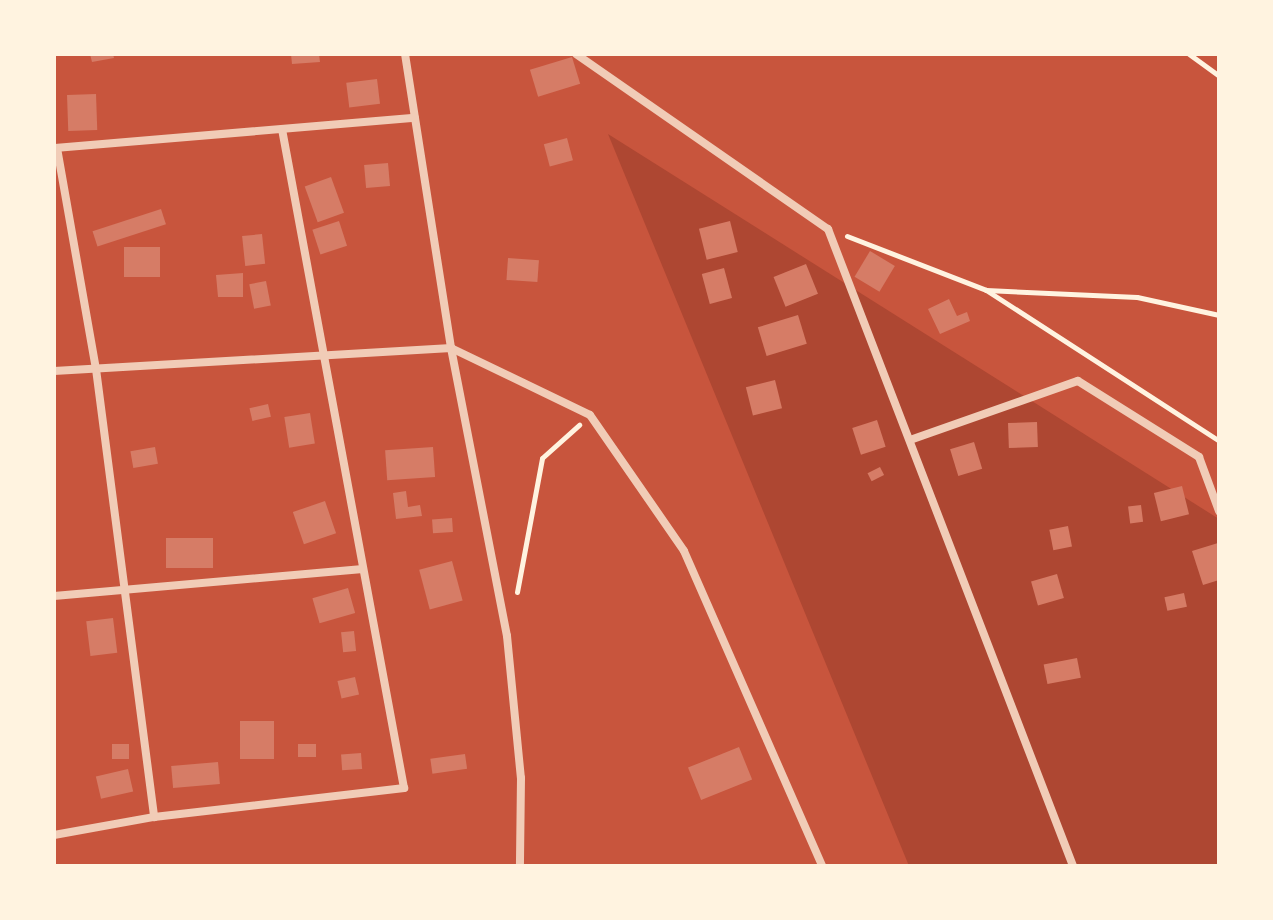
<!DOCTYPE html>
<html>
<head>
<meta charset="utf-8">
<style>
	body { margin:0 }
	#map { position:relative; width:1273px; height:920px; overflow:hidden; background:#c8553d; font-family:"Work Sans",sans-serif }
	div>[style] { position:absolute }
	.green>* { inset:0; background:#ae4732 }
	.building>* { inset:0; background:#d67c66; transform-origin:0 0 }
	.path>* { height:5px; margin:-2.5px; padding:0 2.5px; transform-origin:2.5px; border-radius:2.5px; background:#fff3e0 }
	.minor>* { height:8px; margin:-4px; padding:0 4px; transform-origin:4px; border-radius:4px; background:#f1ccb7 }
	span { translate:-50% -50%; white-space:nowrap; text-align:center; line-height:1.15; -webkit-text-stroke:8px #fff3e0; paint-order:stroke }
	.frame { position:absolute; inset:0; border:56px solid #fff3e0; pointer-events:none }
</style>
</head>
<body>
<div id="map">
	<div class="green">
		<i style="clip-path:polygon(608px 134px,1219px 519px,1219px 866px,909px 866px)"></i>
	</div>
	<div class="building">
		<i style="clip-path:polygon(90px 54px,113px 54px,114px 58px,92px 62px)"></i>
		<i style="clip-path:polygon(291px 54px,319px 54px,320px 62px,292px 64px)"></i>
		<i style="left:572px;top:57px;width:28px;height:44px;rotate:73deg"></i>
		<i style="left:377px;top:79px;width:25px;height:31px;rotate:83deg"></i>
		<i style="left:96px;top:94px;width:36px;height:29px;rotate:88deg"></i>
		<i style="left:567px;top:138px;width:23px;height:24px;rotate:75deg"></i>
		<i style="left:388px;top:163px;width:23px;height:24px;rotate:85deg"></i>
		<i style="left:331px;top:177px;width:38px;height:28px;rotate:70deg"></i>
		<i style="left:161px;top:209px;width:16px;height:72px;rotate:72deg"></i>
		<i style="left:339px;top:221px;width:26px;height:28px;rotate:72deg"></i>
		<i style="left:730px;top:221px;width:32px;height:32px;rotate:76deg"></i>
		<i style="left:262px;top:234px;width:30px;height:20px;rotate:84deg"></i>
		<i style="left:124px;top:247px;width:36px;height:30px"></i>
		<i style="left:870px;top:251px;width:29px;height:30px;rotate:31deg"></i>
		<i style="left:508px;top:258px;width:31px;height:22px;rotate:4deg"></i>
		<i style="left:806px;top:264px;width:32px;height:35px;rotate:68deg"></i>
		<i style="left:724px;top:268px;width:31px;height:23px;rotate:75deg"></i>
		<i style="clip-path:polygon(243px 273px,243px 297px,218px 297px,216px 275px)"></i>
		<i style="left:266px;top:281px;width:25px;height:17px;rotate:79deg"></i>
		<i style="clip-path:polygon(949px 299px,957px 316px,967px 312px,970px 321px,940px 334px,928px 309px)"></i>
		<i style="left:798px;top:315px;width:30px;height:42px;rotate:73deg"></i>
		<i style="left:775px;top:380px;width:29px;height:30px;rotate:76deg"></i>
		<i style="left:268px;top:404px;width:13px;height:19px;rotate:77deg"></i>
		<i style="left:310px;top:413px;width:31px;height:26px;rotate:81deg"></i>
		<i style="left:877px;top:420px;width:28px;height:26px;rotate:72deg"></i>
		<i style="left:1037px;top:422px;width:25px;height:29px;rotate:88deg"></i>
		<i style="left:974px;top:442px;width:28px;height:25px;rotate:73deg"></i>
		<i style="left:155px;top:447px;width:17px;height:25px;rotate:80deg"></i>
		<i style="left:433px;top:447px;width:30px;height:48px;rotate:86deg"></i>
		<i style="left:880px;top:467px;width:9px;height:14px;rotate:63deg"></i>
		<i style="left:1182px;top:486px;width:29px;height:29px;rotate:76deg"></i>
		<i style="clip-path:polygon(406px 491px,408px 507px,420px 505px,422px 516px,396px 519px,393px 493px)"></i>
		<i style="left:325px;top:501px;width:34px;height:34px;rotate:71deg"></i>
		<i style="left:1141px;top:505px;width:17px;height:13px;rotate:83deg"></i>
		<i style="left:452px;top:518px;width:14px;height:20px;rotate:86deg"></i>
		<i style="left:1068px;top:526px;width:21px;height:19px;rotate:79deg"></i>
		<i style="left:166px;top:538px;width:47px;height:30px"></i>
		<i style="clip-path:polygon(1218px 543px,1219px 580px,1203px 585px,1192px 551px)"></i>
		<i style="left:452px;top:561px;width:41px;height:34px;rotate:75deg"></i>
		<i style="left:1057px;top:574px;width:25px;height:27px;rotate:74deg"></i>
		<i style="left:348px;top:588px;width:26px;height:37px;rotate:74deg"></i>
		<i style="left:1184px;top:593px;width:14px;height:20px;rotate:78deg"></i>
		<i style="left:113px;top:618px;width:35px;height:27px;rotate:83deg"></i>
		<i style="left:354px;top:631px;width:20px;height:13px;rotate:84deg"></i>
		<i style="left:1077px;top:658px;width:20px;height:34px;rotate:79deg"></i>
		<i style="left:355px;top:677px;width:18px;height:18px;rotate:77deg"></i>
		<i style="left:274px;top:721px;width:38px;height:34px;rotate:90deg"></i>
		<i style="left:112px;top:744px;width:17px;height:15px"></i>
		<i style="left:298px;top:744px;width:18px;height:13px"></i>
		<i style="left:739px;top:747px;width:35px;height:55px;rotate:68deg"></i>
		<i style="left:361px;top:753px;width:16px;height:20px;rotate:86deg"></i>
		<i style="left:465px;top:754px;width:15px;height:35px;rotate:82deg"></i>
		<i style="left:218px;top:762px;width:22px;height:47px;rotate:85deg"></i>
		<i style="left:128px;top:769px;width:23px;height:33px;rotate:77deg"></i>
	</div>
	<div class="path">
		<i style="left:1189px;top:54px;width:37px;rotate:36deg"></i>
		<i style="left:847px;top:236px;width:149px;rotate:21.2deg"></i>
		<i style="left:986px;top:290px;width:278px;rotate:32.9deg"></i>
		<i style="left:986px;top:290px;width:151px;rotate:2.7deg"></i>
		<i style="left:1137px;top:297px;width:84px;rotate:12.4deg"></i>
		<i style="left:517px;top:592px;width:136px;rotate:-79.4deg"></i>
		<i style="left:542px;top:458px;width:50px;rotate:-41.7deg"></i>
	</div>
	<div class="minor">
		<i style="left:405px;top:54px;width:298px;rotate:81.1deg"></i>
		<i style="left:451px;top:348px;width:293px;rotate:79deg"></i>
		<i style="left:507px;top:636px;width:143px;rotate:84.4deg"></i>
		<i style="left:521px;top:778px;width:88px;rotate:90.7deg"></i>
		<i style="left:576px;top:54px;width:307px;rotate:34.8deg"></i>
		<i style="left:828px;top:229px;width:682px;rotate:68.96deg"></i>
		<i style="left:55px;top:148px;width:361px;rotate:-4.8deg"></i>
		<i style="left:57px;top:148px;width:224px;rotate:80deg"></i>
		<i style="left:96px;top:369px;width:452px;rotate:82.6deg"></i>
		<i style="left:54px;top:371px;width:398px;rotate:-3.3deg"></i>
		<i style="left:451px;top:348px;width:154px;rotate:25.7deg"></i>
		<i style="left:590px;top:415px;width:165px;rotate:55.3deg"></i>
		<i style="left:684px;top:551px;width:344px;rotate:66.3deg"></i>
		<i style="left:910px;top:440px;width:178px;rotate:-19.4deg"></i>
		<i style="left:1078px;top:381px;width:143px;rotate:32.1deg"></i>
		<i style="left:1199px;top:457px;width:58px;rotate:69.7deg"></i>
		<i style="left:54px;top:596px;width:310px;rotate:-5deg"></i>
		<i style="left:54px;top:835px;width:102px;rotate:-10.2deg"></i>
		<i style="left:154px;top:817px;width:252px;rotate:-6.6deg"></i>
		<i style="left:404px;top:788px;width:670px;rotate:-100.49deg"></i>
	</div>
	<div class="frame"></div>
</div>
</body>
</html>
